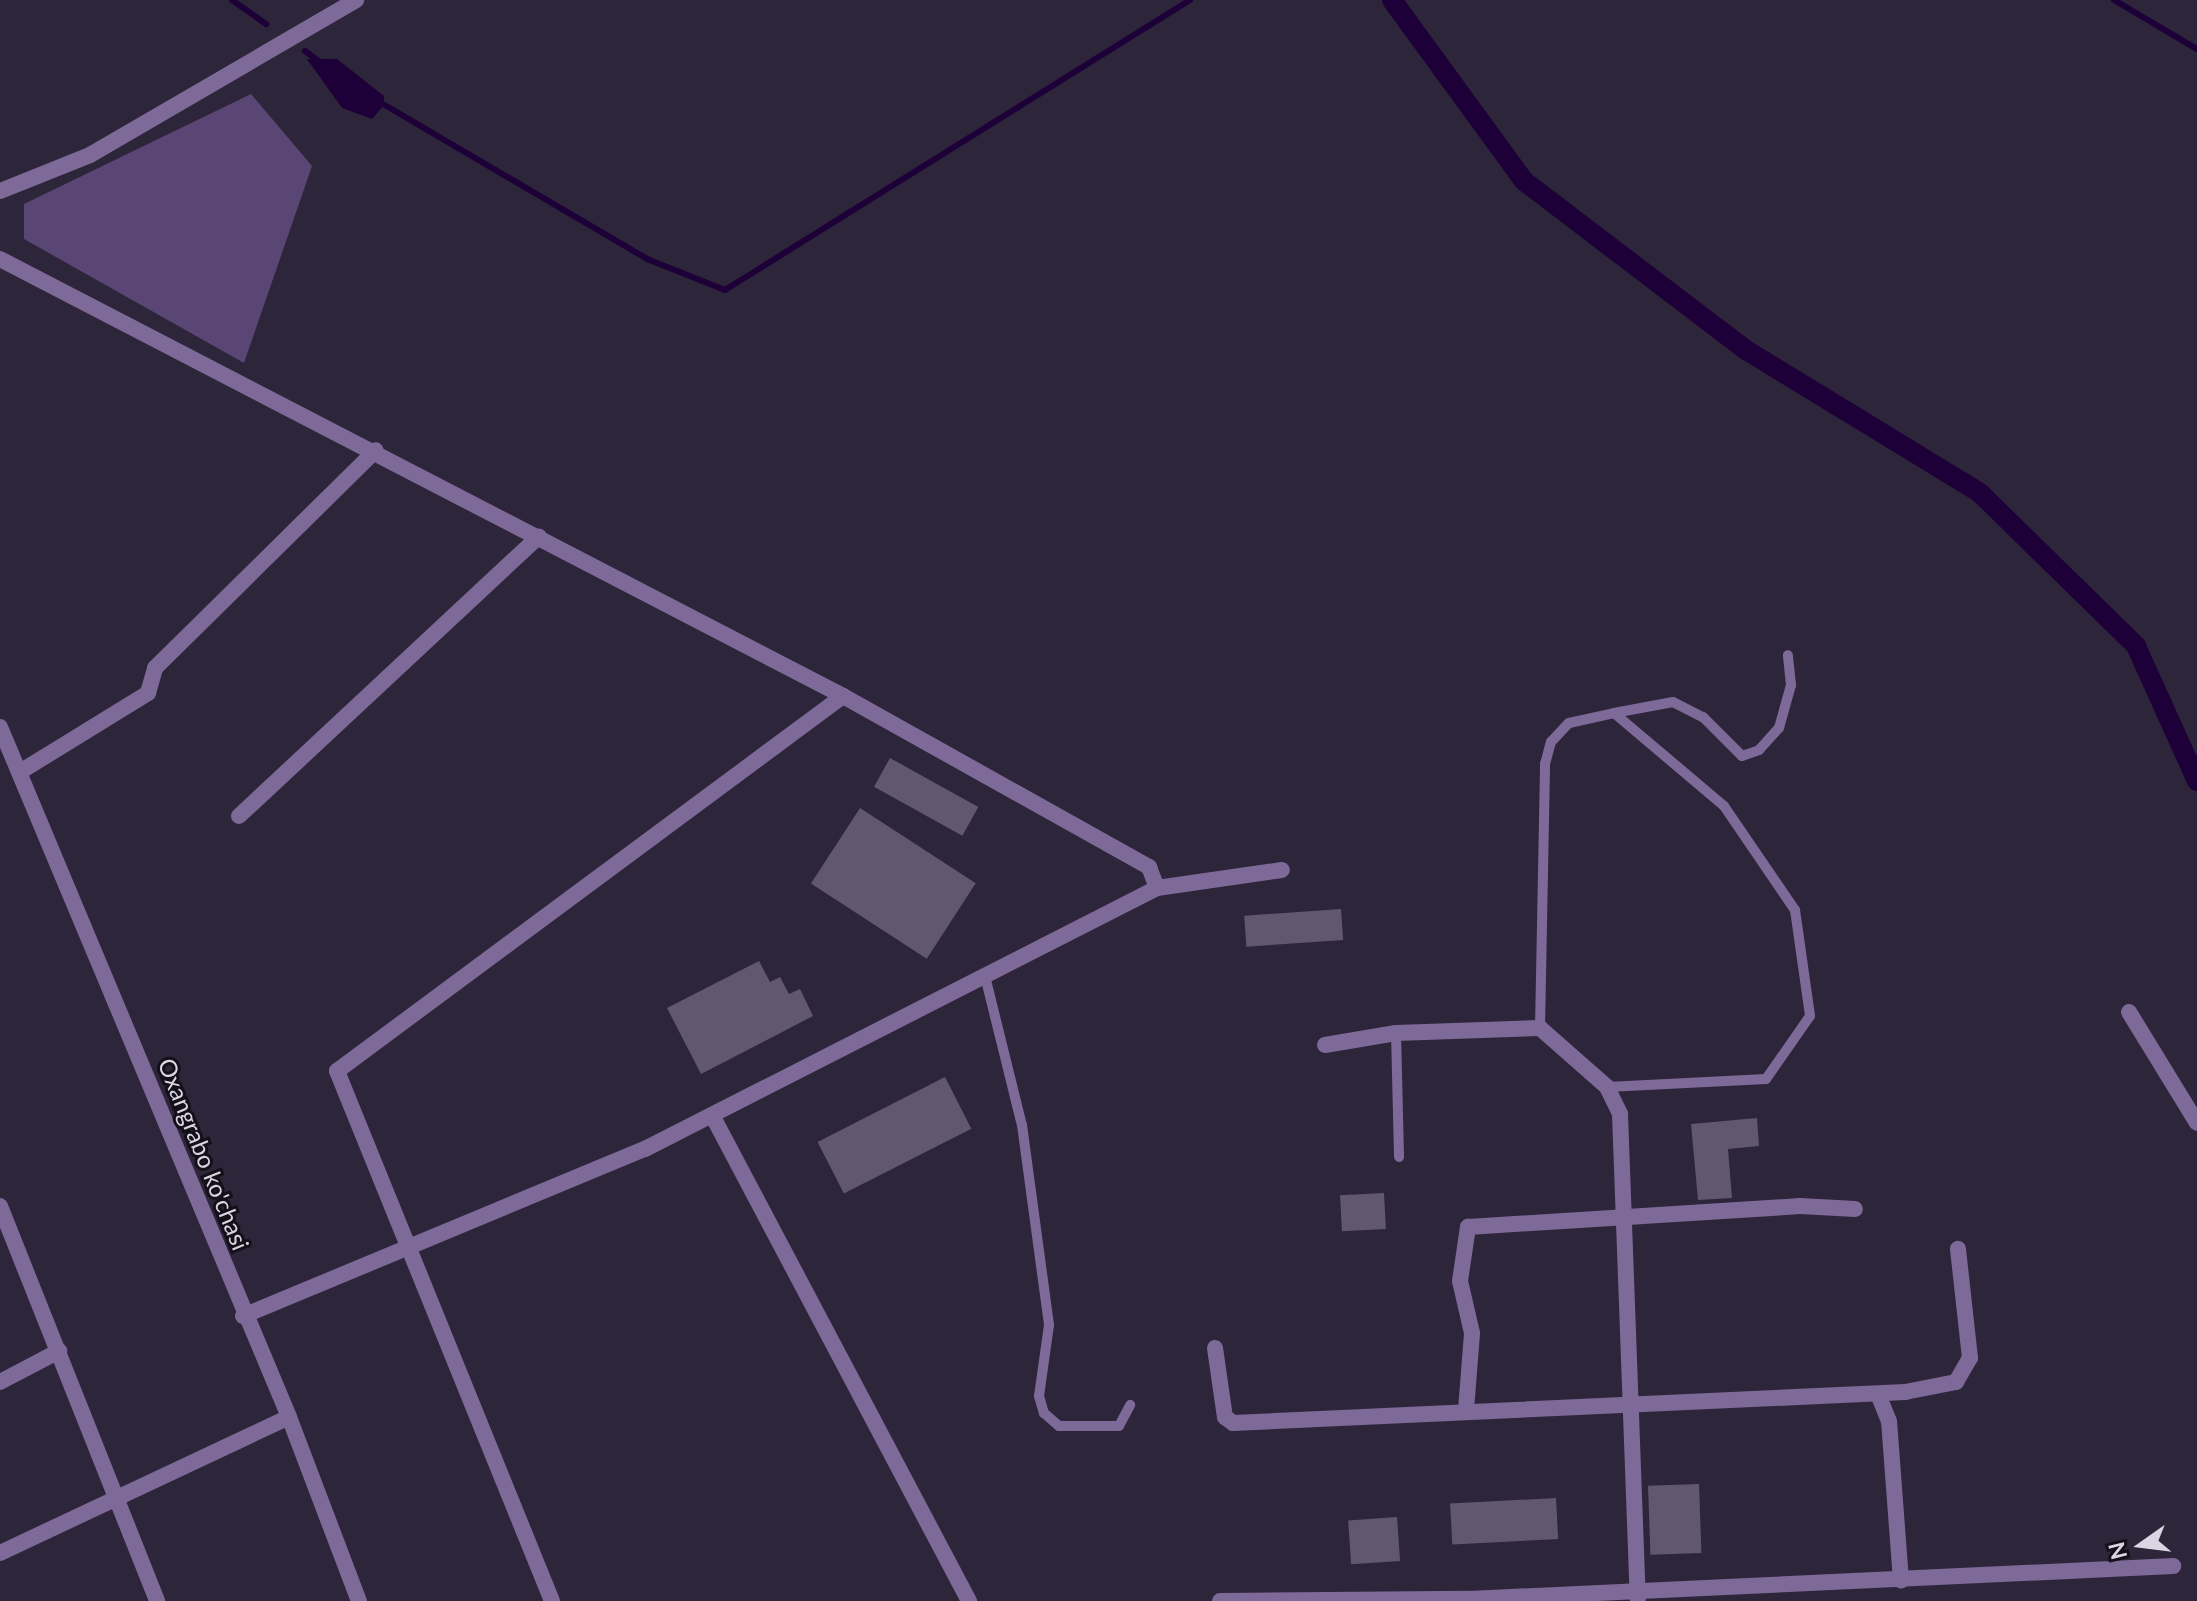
<!DOCTYPE html>
<html>
<head>
<meta charset="utf-8">
<style>
	body { margin:0 }
	#map { position:relative; width:2197px; height:1601px; overflow:hidden; background:#2d2539; font-family:Lato,sans-serif }
	div>[style] { position:absolute }
	.green>* { inset:0; background:#5a4674 }
	.water>* { inset:0; background:#1e0039 }
	.stream>* { height:6px; margin:-3px; padding:0 3px; transform-origin:3px; border-radius:3px; background:#1e0039 }
	.canal>* { height:20px; margin:-10px; padding:0 10px; transform-origin:10px; border-radius:10px; background:#1e0039 }
	.building>* { inset:0; background:#61586f; transform-origin:0 0 }
	.service>* { height:10px; margin:-5px; padding:0 5px; transform-origin:5px; border-radius:5px; background:#7d6a98 }
	.minor>* { height:16px; margin:-8px; padding:0 8px; transform-origin:8px; border-radius:8px; background:#7d6a98 }
	.tertiary>* { height:16px; margin:-8px; padding:0 8px; transform-origin:8px; border-radius:8px; background:#7d6a98 }
	span { translate:-50% -50%; white-space:nowrap; text-align:center; line-height:1.15; -webkit-text-stroke:6px #141019; paint-order:stroke }
	.street-label { font-size:24px; color:#dad5e2 }
	.north { position:absolute; left:2101px; top:1505px; width:80px; height:80px; -webkit-text-stroke:6px #141019; paint-order:stroke; rotate:256deg; font-size:22px; font-weight:700; line-height:32px; text-align:center; color:#dad5e2 }
	.north::after { content:''; display:block; margin:auto; width:28px; height:36px; background:#dad5e2; clip-path:polygon(50% 0,100% 100%,50% 72%,0 100%) }
</style>
</head>
<body>
<div id="map">
	<div class="green">
		<i style="clip-path:polygon(251px 94px,312px 166px,244px 363px,24px 239px,24px 204px)"></i>
	</div>
	<div class="water">
		<i style="clip-path:polygon(307px 59px,337px 59px,384px 96px,384px 105px,372px 119px,342px 108px)"></i>
	</div>
	<div class="stream">
		<i style="left:232px;top:0;width:42px;rotate:35.2deg"></i>
		<i style="left:2114px;top:0;width:96px;rotate:30.6deg"></i>
		<i style="left:305px;top:51px;width:17px;rotate:36deg"></i>
		<i style="left:378px;top:101px;width:312px;rotate:30.4deg"></i>
		<i style="left:647px;top:259px;width:84px;rotate:21.7deg"></i>
		<i style="left:725px;top:290px;width:548px;rotate:-31.95deg"></i>
	</div>
	<div class="canal">
		<i style="left:1392px;top:0;width:224px;rotate:53.9deg"></i>
		<i style="left:1524px;top:181px;width:279px;rotate:37.3deg"></i>
		<i style="left:1746px;top:350px;width:274px;rotate:31.4deg"></i>
		<i style="left:1980px;top:493px;width:219px;rotate:44.4deg"></i>
		<i style="left:2136px;top:646px;width:148px;rotate:65.7deg"></i>
	</div>
	<div class="building">
		<i style="left:890px;top:758px;width:101px;height:33px;rotate:29deg"></i>
		<i style="left:860px;top:808px;width:138px;height:90px;rotate:33deg"></i>
		<i style="left:1341px;top:909px;width:31px;height:97px;rotate:86deg"></i>
		<i style="clip-path:polygon(759px 961px,770px 982px,780px 977px,789px 994px,800px 989px,813px 1016px,701px 1074px,667px 1008px)"></i>
		<i style="left:945px;top:1077px;width:58px;height:143px;rotate:63deg"></i>
		<i style="clip-path:polygon(1757px 1118px,1759px 1146px,1728px 1149px,1732px 1198px,1698px 1200px,1691px 1124px)"></i>
		<i style="left:1384px;top:1193px;width:36px;height:44px;rotate:87deg"></i>
		<i style="left:1699px;top:1484px;width:69px;height:51px;rotate:88deg"></i>
		<i style="left:1556px;top:1498px;width:41px;height:106px;rotate:87deg"></i>
		<i style="left:1397px;top:1517px;width:44px;height:49px;rotate:86deg"></i>
	</div>
	<div class="service">
		<i style="left:1614px;top:713px;width:60px;rotate:-10.6deg"></i>
		<i style="left:1673px;top:702px;width:34px;rotate:27deg"></i>
		<i style="left:1703px;top:717px;width:55px;rotate:45deg"></i>
		<i style="left:1742px;top:756px;width:18px;rotate:-19deg"></i>
		<i style="left:1759px;top:750px;width:30px;rotate:-48deg"></i>
		<i style="left:1779px;top:728px;width:45px;rotate:-74.4deg"></i>
		<i style="left:1791px;top:685px;width:30px;rotate:-96deg"></i>
		<i style="left:985px;top:976px;width:154px;rotate:76.1deg"></i>
		<i style="left:1022px;top:1125px;width:202px;rotate:82.3deg"></i>
		<i style="left:1049px;top:1325px;width:72px;rotate:98deg"></i>
		<i style="left:1039px;top:1396px;width:18px;rotate:74deg"></i>
		<i style="left:1044px;top:1413px;width:20px;rotate:41deg"></i>
		<i style="left:1059px;top:1426px;width:60px"></i>
		<i style="left:1119px;top:1426px;width:24px;rotate:-62deg"></i>
		<i style="left:1540px;top:1028px;width:264px;rotate:-88.9deg"></i>
		<i style="left:1545px;top:764px;width:23px;rotate:-75deg"></i>
		<i style="left:1551px;top:742px;width:26px;rotate:-47deg"></i>
		<i style="left:1569px;top:723px;width:46px;rotate:-12.5deg"></i>
		<i style="left:1614px;top:713px;width:144px;rotate:40.2deg"></i>
		<i style="left:1724px;top:806px;width:126px;rotate:55.7deg"></i>
		<i style="left:1795px;top:910px;width:107px;rotate:81.9deg"></i>
		<i style="left:1810px;top:1016px;width:77px;rotate:124.9deg"></i>
		<i style="left:1766px;top:1079px;width:159px;rotate:177.1deg"></i>
		<i style="left:1396px;top:1033px;width:124px;rotate:88.6deg"></i>
	</div>
	<div class="minor">
		<i style="left:0;top:259px;width:950px;rotate:27.4deg"></i>
		<i style="left:843px;top:696px;width:351px;rotate:29.2deg"></i>
		<i style="left:1149px;top:867px;width:22px;rotate:69deg"></i>
		<i style="left:0;top:727px;width:748px;rotate:67.27deg"></i>
		<i style="left:289px;top:1417px;width:197px;rotate:69.2deg"></i>
		<i style="left:23px;top:770px;width:147px;rotate:-31.6deg"></i>
		<i style="left:148px;top:693px;width:26px;rotate:-74deg"></i>
		<i style="left:155px;top:668px;width:310px;rotate:-44.6deg"></i>
		<i style="left:239px;top:816px;width:410px;rotate:-43deg"></i>
		<i style="left:2129px;top:1012px;width:130px;rotate:58.5deg"></i>
		<i style="left:1325px;top:1045px;width:72px;rotate:-9.6deg"></i>
		<i style="left:1396px;top:1033px;width:144px;rotate:-2deg"></i>
		<i style="left:1540px;top:1028px;width:89px;rotate:41.4deg"></i>
		<i style="left:1607px;top:1087px;width:30px;rotate:64deg"></i>
		<i style="left:1620px;top:1114px;width:485px;rotate:87.9deg"></i>
		<i style="left:712px;top:1115px;width:550px;rotate:62.13deg"></i>
		<i style="left:0;top:1206px;width:425px;rotate:68.3deg"></i>
		<i style="left:243px;top:1316px;width:435px;rotate:-22.6deg"></i>
		<i style="left:645px;top:1149px;width:575px;rotate:-27.01deg"></i>
		<i style="left:1157px;top:888px;width:126px;rotate:-8.2deg"></i>
		<i style="left:1215px;top:1348px;width:70px;rotate:81.8deg"></i>
		<i style="left:1225px;top:1417px;width:10px;rotate:37deg"></i>
		<i style="left:1233px;top:1423px;width:673px;rotate:-2.64deg"></i>
		<i style="left:1905px;top:1392px;width:52px;rotate:-11.1deg"></i>
		<i style="left:1956px;top:1382px;width:28px;rotate:-60deg"></i>
		<i style="left:1970px;top:1358px;width:110px;rotate:-96.3deg"></i>
		<i style="left:0;top:1382px;width:67px;rotate:-27.7deg"></i>
		<i style="left:1878px;top:1394px;width:29px;rotate:68deg"></i>
		<i style="left:1889px;top:1421px;width:160px;rotate:85.7deg"></i>
		<i style="left:1466px;top:1410px;width:77px;rotate:-85.5deg"></i>
		<i style="left:1472px;top:1333px;width:53px;rotate:-103deg"></i>
		<i style="left:1460px;top:1281px;width:55px;rotate:-81.6deg"></i>
		<i style="left:1468px;top:1227px;width:333px;rotate:-3.6deg"></i>
		<i style="left:1800px;top:1206px;width:55px;rotate:3.1deg"></i>
		<i style="left:0;top:1553px;width:319px;rotate:-25.2deg"></i>
		<i style="left:552px;top:1601px;width:572px;rotate:-112.08deg"></i>
		<i style="left:337px;top:1071px;width:630px;rotate:-36.54deg"></i>
		<i style="left:1220px;top:1601px;width:249px;rotate:-0.5deg"></i>
		<i style="left:1469px;top:1599px;width:705px;rotate:-2.68deg"></i>
	</div>
	<div class="tertiary">
		<i style="left:0;top:191px;width:97px;rotate:-21.8deg"></i>
		<i style="left:90px;top:155px;width:308px;rotate:-30.2deg"></i>
	</div>
	<div class="street-label">
		<span style="left:204px;top:1154px;rotate:68deg">Oxangrabo ko'chasi</span>
	</div>
	<div class="north">N</div>
</div>
</body>
</html>
